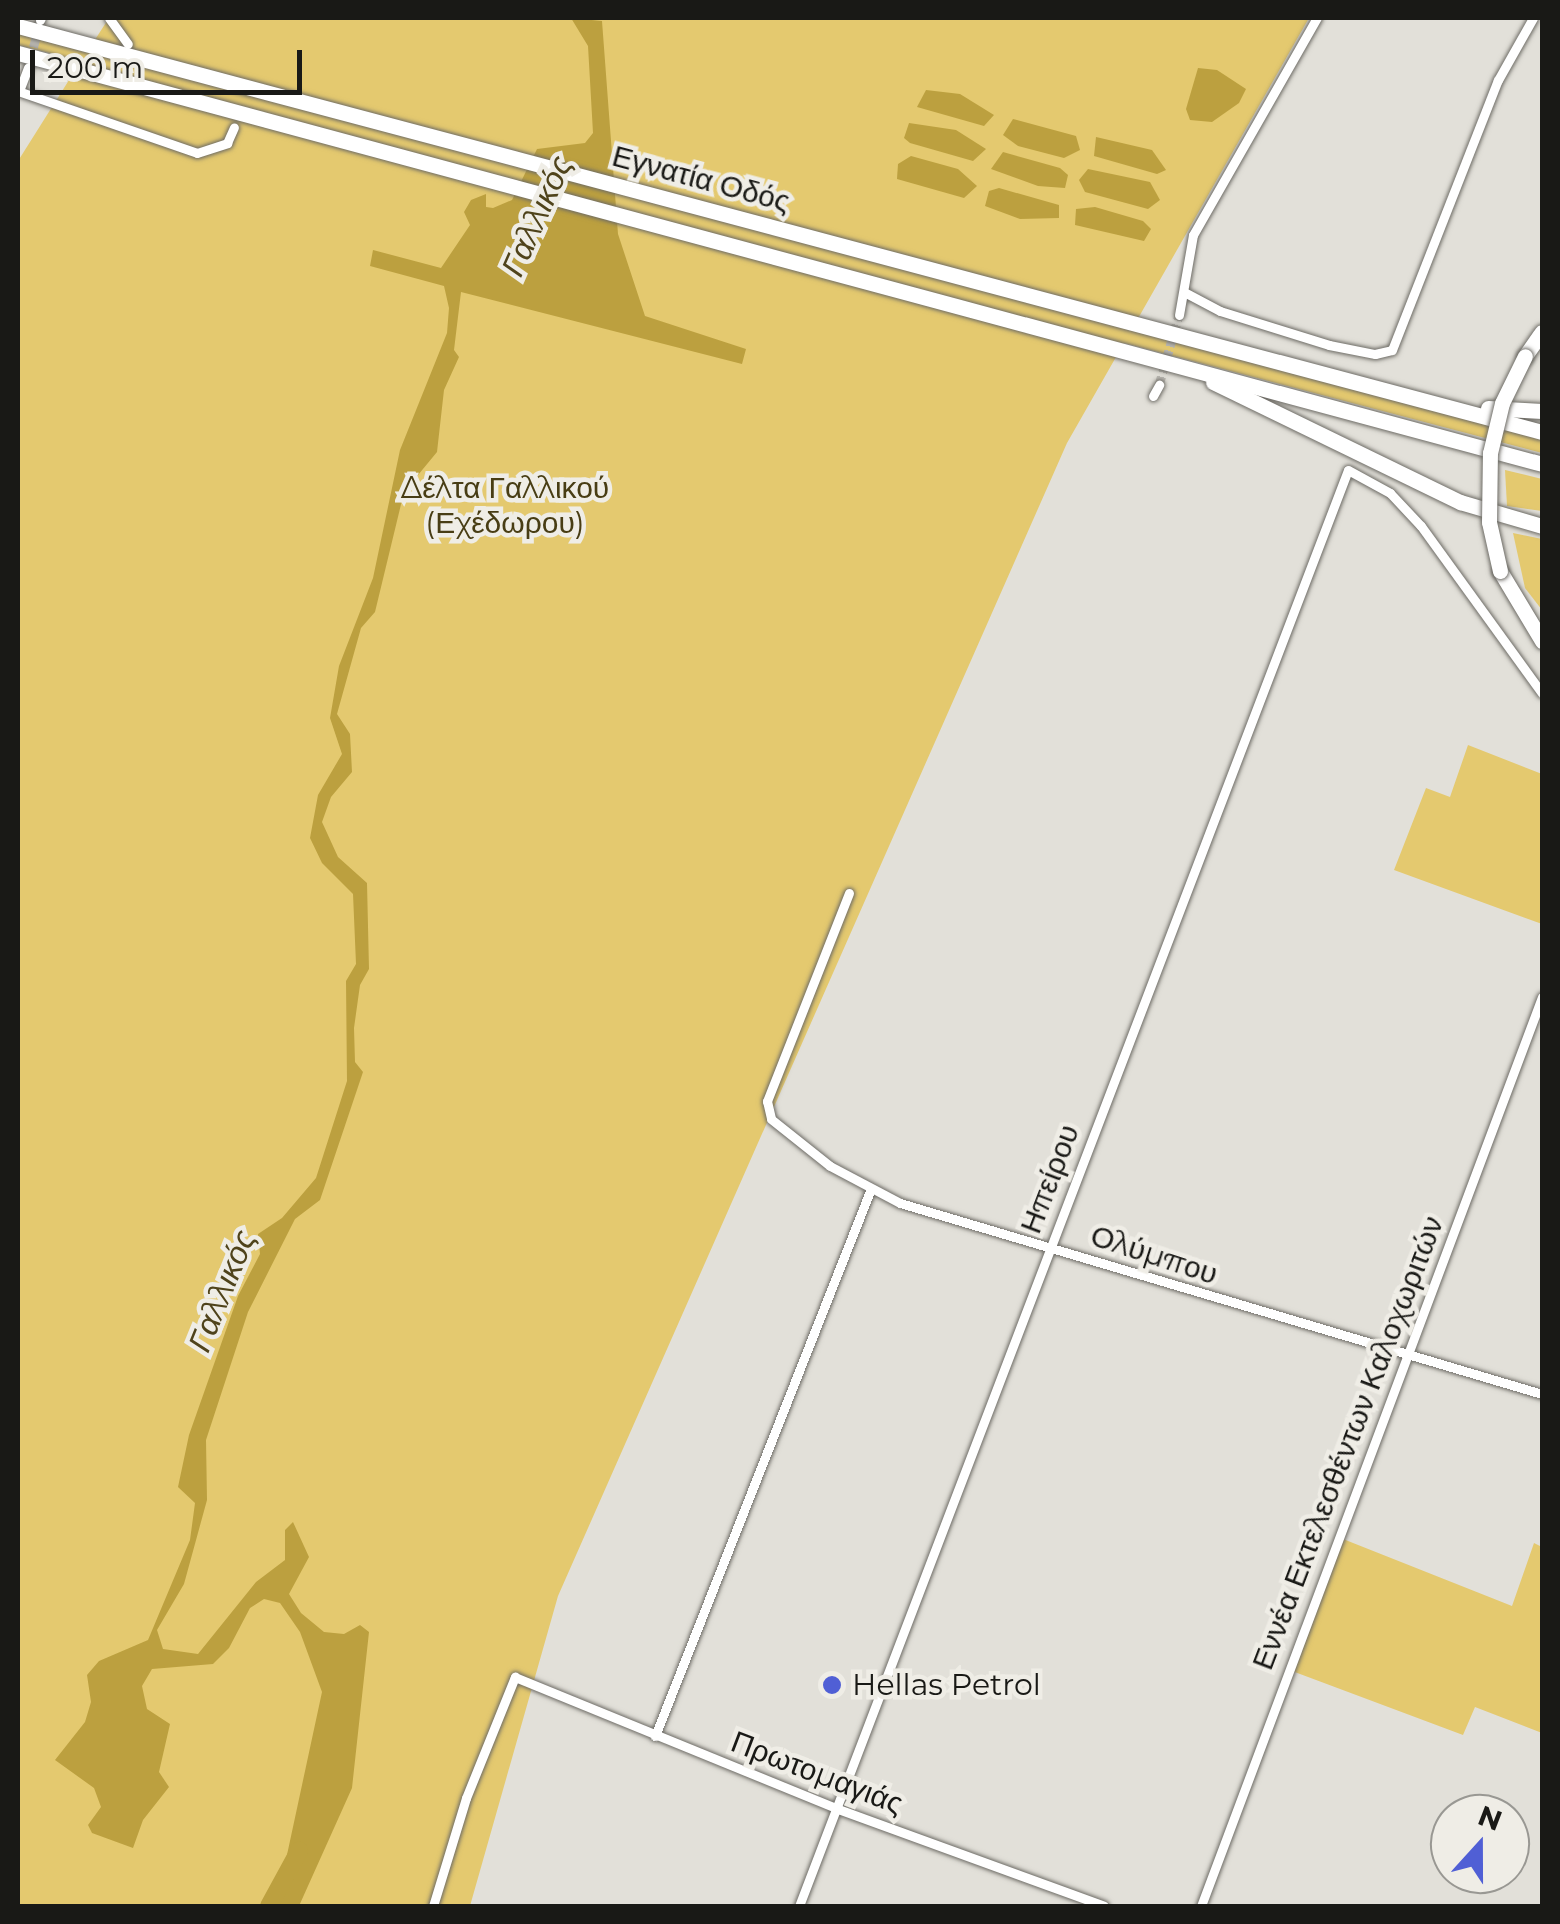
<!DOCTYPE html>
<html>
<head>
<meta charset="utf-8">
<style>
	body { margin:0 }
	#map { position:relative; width:1560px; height:1924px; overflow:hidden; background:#e2e0d9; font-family:Montserrat,sans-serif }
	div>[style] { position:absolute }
	.green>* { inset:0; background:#e4c96f }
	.water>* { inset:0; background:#bca03f }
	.river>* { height:18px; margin:-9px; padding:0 9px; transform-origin:9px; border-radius:9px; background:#bca03f }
	.minor-tunnel>* { height:9px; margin-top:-4.5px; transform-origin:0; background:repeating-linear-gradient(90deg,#bab8b2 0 9px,transparent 0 13.5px) }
	.roads { filter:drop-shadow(0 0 2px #6d6b65) drop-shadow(0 0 2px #6d6b65) }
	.minor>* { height:9px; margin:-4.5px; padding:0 4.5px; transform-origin:4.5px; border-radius:4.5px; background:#fff }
	.motorway>* { height:15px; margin:-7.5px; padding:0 7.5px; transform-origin:7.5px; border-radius:7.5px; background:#fff }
	.bridges { filter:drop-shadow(0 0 2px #6d6b65) drop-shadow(0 0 2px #6d6b65) }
	.motorway-bridge>* { height:15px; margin:-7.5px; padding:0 7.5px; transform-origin:7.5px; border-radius:7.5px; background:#fff }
	.dots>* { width:28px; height:28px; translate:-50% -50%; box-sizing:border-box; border:5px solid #efede6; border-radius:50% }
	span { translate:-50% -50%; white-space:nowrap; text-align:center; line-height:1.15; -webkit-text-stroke:9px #efede6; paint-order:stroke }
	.street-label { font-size:30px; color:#191916 }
	.park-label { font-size:30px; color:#483d14 }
	.poi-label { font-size:30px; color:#191916 }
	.left { translate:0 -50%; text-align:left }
	.water-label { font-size:32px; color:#4f431b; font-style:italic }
	.frame { position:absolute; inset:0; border:20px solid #191916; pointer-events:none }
	.north { position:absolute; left:1430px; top:1794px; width:100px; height:100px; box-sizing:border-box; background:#efede6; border:2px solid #999893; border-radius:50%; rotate:21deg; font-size:28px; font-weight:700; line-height:40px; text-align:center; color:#191916 }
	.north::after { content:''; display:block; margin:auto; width:35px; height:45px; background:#505fd5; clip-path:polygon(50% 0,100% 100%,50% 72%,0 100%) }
	.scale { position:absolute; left:30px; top:50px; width:272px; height:45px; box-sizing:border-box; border:5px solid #191916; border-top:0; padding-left:12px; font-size:30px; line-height:35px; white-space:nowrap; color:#191916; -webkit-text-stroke:8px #efede6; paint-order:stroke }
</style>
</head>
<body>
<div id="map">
	<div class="green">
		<i style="clip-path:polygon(109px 18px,1309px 18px,1132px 329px,1542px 438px,1542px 453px,1124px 343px,1067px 443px,558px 1596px,470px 1906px,18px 1906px,18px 161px,81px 61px,18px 45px,18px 34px,87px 52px)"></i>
		<i style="clip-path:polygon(1505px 470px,1542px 479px,1542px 511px,1507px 506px)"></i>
		<i style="clip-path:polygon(1513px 533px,1542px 539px,1542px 610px,1525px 588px)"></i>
		<i style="clip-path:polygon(1468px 745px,1542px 774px,1542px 924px,1394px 870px,1426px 788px,1450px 797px)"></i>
		<i style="clip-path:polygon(1343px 1539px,1512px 1606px,1534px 1543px,1542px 1547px,1542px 1733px,1475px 1707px,1463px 1735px,1292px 1671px)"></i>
	</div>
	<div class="water">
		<i style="clip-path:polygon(571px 18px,602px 21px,618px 234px,645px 316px,746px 349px,742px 364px,461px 292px,454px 350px,459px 357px,444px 390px,437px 452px,404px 492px,375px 612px,361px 628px,337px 714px,350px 734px,352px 772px,331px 797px,322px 822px,338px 857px,367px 883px,369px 969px,360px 985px,354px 1028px,355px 1062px,363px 1072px,320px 1200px,295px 1219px,248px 1312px,206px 1440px,207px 1500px,184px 1584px,157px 1630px,163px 1649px,198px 1654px,256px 1582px,285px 1560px,285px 1530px,293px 1522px,309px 1557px,289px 1594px,301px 1613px,324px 1632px,344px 1634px,360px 1625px,369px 1632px,352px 1788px,299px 1906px,276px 1906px,322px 1692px,300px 1632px,280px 1603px,264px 1599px,250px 1608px,229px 1648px,213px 1664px,152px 1669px,142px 1686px,147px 1709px,170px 1724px,159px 1772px,169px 1787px,143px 1820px,133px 1848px,92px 1833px,88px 1825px,101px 1807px,94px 1788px,55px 1760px,85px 1722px,91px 1702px,87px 1675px,99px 1661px,148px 1640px,190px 1540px,195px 1503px,178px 1487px,189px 1435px,238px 1296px,260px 1254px,258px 1234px,282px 1218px,316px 1178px,347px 1081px,346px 981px,356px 964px,353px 894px,322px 863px,310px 838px,318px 795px,342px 754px,330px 718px,339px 666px,373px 578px,400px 450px,447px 333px,449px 308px,444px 286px,370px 266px,373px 250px,441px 268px,470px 225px,464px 212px,471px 200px,486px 194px,486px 207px,493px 208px,512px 200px,537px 149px,585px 143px,593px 133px,588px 46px)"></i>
		<i style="clip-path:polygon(1198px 68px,1217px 70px,1246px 89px,1239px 103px,1212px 122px,1190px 120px,1186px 109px)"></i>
		<i style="clip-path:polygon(926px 90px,960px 94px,994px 115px,984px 126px,917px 107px)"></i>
		<i style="clip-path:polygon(1013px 119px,1076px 136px,1080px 150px,1064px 158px,1018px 146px,1003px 135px)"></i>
		<i style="clip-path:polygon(909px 123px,956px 130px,986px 149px,973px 161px,910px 143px,904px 138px)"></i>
		<i style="clip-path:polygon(1096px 137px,1152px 150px,1166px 170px,1157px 174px,1094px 156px)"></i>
		<i style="clip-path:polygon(1003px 152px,1060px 168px,1068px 175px,1065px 188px,1038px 186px,991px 169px)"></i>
		<i style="clip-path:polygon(911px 156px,958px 169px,977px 186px,964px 198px,897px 179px,898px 164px)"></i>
		<i style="clip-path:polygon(1088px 169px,1150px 182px,1160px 200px,1148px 209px,1085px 192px,1079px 180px)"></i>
		<i style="clip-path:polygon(999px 188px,1059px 205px,1059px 218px,1020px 219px,985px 206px,989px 191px)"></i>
		<i style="clip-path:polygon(1095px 207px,1143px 221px,1151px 229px,1144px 241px,1075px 225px,1076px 209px)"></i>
	</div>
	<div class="river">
		<i style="left:269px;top:1906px;width:63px;rotate:-61.4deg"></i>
	</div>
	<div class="minor-tunnel">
		<i style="left:30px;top:60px;width:34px;rotate:-75deg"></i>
		<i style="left:1159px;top:385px;width:73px;rotate:-74.1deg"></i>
	</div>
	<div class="roads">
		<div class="minor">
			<i style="left:109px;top:18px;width:32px;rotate:54deg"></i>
			<i style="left:40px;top:20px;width:2px;rotate:-63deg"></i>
			<i style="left:18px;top:91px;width:189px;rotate:19.1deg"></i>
			<i style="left:197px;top:153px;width:32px;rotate:-18deg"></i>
			<i style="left:227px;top:143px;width:17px;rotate:-66deg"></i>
			<i style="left:19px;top:91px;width:25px;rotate:-69deg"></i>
			<i style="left:1186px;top:293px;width:38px;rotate:28deg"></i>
			<i style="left:1220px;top:311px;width:114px;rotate:17.3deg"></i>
			<i style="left:1329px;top:345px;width:47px;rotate:11.1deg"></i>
			<i style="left:1375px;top:354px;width:17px;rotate:-13deg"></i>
			<i style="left:1392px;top:350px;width:290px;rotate:-68.6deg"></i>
			<i style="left:1498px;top:80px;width:71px;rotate:-60.6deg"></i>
			<i style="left:1179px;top:315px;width:81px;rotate:-80.1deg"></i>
			<i style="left:1193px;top:235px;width:250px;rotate:-60.3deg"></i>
			<i style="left:1153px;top:396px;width:13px;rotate:-61deg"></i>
			<i style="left:849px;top:893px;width:224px;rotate:111.5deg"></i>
			<i style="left:767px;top:1101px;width:18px;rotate:77deg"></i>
			<i style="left:771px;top:1119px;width:75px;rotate:38.5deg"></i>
			<i style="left:830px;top:1166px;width:79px;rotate:27.9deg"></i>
			<i style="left:900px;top:1203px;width:670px;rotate:16.57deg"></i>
			<i style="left:655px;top:1736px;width:586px;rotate:-68.47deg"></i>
			<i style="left:433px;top:1906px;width:113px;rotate:-73deg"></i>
			<i style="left:466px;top:1798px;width:131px;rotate:-68deg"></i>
			<i style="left:515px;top:1677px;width:349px;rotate:22.2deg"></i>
			<i style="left:838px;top:1809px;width:283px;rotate:20deg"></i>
			<i style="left:799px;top:1906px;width:1537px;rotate:-69.08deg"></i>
			<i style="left:1348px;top:470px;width:48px;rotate:28.7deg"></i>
			<i style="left:1390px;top:493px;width:45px;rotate:46.8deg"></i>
			<i style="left:1421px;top:526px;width:206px;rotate:54.1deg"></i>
			<i style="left:1201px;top:1906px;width:971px;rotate:-69.44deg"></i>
		</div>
		<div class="motorway">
			<i style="left:18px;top:26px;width:1577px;rotate:14.92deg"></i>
			<i style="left:18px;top:53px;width:1578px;rotate:15.09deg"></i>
			<i style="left:1525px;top:356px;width:29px;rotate:-55deg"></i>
			<i style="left:1213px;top:382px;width:275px;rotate:25.9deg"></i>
			<i style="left:1460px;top:502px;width:85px;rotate:16.3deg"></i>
			<i style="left:1488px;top:408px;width:54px;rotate:3.2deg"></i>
			<i style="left:1500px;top:571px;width:82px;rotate:59deg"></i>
		</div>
	</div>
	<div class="bridges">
		<div class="motorway-bridge">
			<i style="left:1500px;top:571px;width:50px;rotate:-102.7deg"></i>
			<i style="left:1489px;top:522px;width:69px;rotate:-89.2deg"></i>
			<i style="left:1490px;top:453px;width:51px;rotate:-76.5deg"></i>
			<i style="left:1502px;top:403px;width:52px;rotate:-63.9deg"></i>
		</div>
	</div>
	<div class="dots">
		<i style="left:832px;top:1685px;background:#505fd5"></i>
	</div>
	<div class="street-label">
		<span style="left:701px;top:179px;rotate:15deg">Εγνατία Οδός</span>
		<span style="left:1050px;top:1179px;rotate:-69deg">Ηπείρου</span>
		<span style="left:1154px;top:1255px;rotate:18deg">Ολύμπου</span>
		<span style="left:1348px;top:1443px;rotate:-69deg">Εννέα Εκτελεσθέντων Καλοχωριτών</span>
		<span style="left:817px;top:1773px;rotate:21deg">Πρωτομαγιάς</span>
	</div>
	<div class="park-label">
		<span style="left:505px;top:505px">Δέλτα Γαλλικού<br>(Εχέδωρου)</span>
	</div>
	<div class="poi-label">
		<span class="left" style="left:852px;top:1685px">Hellas Petrol</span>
	</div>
	<div class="water-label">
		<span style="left:537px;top:216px;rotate:-66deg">Γαλλικός</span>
		<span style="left:222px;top:1291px;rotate:-68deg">Γαλλικός</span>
	</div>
	<div class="frame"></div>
	<div class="north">N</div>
	<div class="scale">200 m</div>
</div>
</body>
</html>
